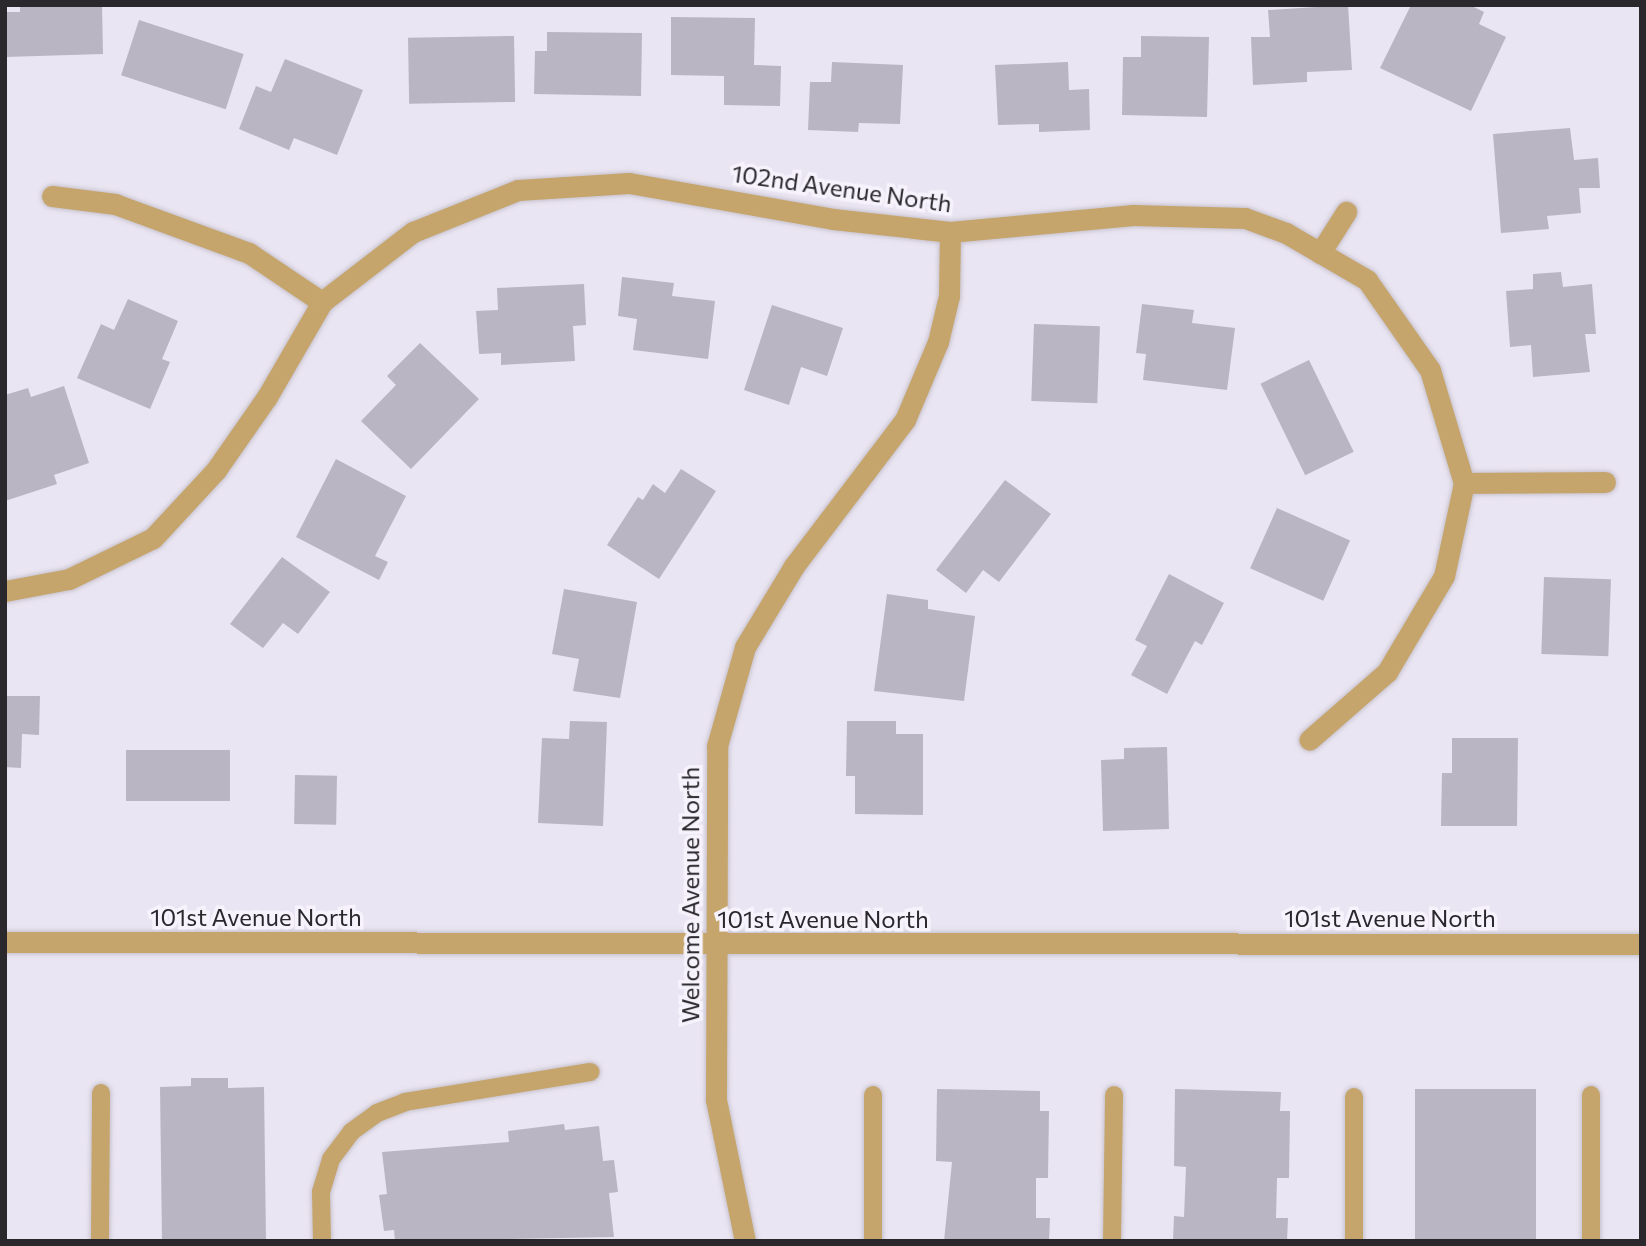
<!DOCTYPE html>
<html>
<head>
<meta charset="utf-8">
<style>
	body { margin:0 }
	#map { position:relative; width:1646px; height:1246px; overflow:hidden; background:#eae5f2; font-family:Commissioner,sans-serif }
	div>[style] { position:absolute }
	.building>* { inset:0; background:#bab5c2; transform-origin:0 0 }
	.roads { filter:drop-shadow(0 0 2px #c7c3ce) drop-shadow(0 0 2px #c7c3ce) }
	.service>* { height:18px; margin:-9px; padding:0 9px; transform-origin:9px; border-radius:9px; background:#c6a56c }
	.minor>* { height:21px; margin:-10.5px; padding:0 10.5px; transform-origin:10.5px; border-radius:10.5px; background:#c6a56c }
	.tertiary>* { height:21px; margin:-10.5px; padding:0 10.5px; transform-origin:10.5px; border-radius:10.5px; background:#c6a56c }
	span { translate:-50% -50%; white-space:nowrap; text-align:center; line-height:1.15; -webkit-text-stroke:7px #f7f3fd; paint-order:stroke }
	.street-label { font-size:24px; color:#2a282c }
	.frame { position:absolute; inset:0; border:7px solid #2a282c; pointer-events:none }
</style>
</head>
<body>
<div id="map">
	<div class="building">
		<i style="clip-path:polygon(20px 5px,102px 5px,103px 54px,5px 57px,5px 12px,20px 12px)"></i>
		<i style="clip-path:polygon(1348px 5px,1352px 70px,1307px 72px,1307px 82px,1253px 85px,1251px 37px,1270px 37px,1268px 10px)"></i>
		<i style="clip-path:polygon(1411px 5px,1470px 5px,1484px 12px,1479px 24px,1506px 37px,1471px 111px,1380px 68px)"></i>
		<i style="clip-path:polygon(671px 17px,755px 18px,754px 65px,781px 66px,780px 106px,724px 105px,724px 76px,671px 75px)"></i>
		<i style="left:139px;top:20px;width:110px;height:58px;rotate:18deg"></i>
		<i style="clip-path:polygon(547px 32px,642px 33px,641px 96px,534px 94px,535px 51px,547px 51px)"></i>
		<i style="left:514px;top:36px;width:66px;height:106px;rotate:89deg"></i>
		<i style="clip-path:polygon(1141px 36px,1209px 37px,1207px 117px,1122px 115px,1123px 57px,1141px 57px)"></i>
		<i style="clip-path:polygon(285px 59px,363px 90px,337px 155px,294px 138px,289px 150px,239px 129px,256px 86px,271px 92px)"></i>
		<i style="clip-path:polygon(832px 62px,903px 65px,900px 124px,859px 123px,858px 132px,808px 130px,810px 82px,831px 82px)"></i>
		<i style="clip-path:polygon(1068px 62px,1069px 90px,1089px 89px,1090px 130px,1039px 132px,1039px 124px,998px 125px,995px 65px)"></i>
		<i style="clip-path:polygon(1570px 128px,1574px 160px,1598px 158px,1600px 188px,1579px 188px,1581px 213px,1547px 216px,1549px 229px,1501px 233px,1493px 134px)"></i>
		<i style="clip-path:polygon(1561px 272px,1563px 287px,1592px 284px,1596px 334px,1585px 334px,1590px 372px,1533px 377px,1531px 345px,1510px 347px,1506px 291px,1533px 289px,1533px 274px)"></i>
		<i style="clip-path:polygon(622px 277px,674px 283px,672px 296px,715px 301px,708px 359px,633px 350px,637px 319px,618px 316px)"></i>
		<i style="clip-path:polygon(584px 284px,586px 325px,573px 326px,575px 361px,501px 365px,501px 353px,479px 354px,476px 311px,498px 310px,497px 288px)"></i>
		<i style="clip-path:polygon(128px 299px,178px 321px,162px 359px,170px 362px,150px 409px,77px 378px,101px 324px,114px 330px)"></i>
		<i style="clip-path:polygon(1142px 304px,1194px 310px,1192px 323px,1235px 328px,1227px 390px,1143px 380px,1146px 354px,1136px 353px)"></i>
		<i style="clip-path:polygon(772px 305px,843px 328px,827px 376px,801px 367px,789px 405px,744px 390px)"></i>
		<i style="left:1034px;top:324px;width:66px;height:77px;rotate:2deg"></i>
		<i style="clip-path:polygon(420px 343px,479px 399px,411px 469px,361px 421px,396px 385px,387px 376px)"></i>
		<i style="left:1309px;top:360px;width:102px;height:54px;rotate:64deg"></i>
		<i style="clip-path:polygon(64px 386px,89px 463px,54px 475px,57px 484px,5px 501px,5px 395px,28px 388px,31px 397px)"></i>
		<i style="clip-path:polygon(336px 459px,406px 496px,375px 556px,388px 562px,379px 580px,296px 537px)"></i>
		<i style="clip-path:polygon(681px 469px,716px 491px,659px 579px,607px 545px,638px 497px,643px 500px,653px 484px,665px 493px)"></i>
		<i style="clip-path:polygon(1005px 480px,1051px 514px,999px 582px,983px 570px,966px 593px,936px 570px)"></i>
		<i style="left:1277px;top:508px;width:80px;height:66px;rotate:24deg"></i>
		<i style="clip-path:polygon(282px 557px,330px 592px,298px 634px,283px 623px,263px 648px,230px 624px)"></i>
		<i style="clip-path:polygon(1169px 574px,1224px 603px,1202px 645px,1195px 641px,1167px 694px,1131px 675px,1147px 646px,1135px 640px)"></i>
		<i style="left:1544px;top:577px;width:67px;height:77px;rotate:2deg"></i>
		<i style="clip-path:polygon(564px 589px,637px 602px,620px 698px,573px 691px,579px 659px,552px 654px)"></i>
		<i style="clip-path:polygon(887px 594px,928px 600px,928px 609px,975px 616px,964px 701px,874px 691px)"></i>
		<i style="clip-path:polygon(5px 696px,40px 696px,39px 735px,22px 734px,21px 768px,5px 767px)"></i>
		<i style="clip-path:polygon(570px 721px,607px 722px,603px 826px,538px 823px,542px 738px,569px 739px)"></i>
		<i style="clip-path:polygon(847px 721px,896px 721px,896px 734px,923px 734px,923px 815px,855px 814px,855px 776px,846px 776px)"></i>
		<i style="clip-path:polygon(1452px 738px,1518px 738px,1517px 826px,1441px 826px,1442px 773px,1452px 773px)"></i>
		<i style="clip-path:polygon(1167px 747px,1169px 829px,1103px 831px,1101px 760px,1124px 759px,1124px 748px)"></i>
		<i style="left:126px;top:750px;width:104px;height:51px"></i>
		<i style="left:295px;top:775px;width:42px;height:49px;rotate:1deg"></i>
		<i style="clip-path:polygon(191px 1078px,228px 1078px,228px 1088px,264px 1087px,266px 1241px,162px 1241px,160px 1087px,191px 1086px)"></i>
		<i style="clip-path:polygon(937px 1089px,1040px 1091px,1040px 1111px,1049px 1111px,1048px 1178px,1036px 1178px,1036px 1218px,1050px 1218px,1049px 1241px,944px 1241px,952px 1162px,936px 1161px)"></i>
		<i style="clip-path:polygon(1175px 1089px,1281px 1092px,1280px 1111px,1290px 1111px,1289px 1178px,1277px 1178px,1276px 1218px,1288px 1218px,1287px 1241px,1173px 1241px,1174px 1216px,1184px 1217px,1186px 1167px,1174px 1166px)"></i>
		<i style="left:1415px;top:1089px;width:121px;height:152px"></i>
		<i style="clip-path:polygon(564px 1124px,565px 1130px,599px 1126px,603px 1161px,614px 1160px,618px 1192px,609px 1193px,614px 1237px,395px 1241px,394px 1230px,384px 1231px,379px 1195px,387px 1194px,382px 1152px,509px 1142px,508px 1131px)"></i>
	</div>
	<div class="roads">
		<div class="service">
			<i style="left:873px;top:1095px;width:146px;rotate:90deg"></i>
			<i style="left:1591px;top:1095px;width:146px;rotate:90deg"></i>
			<i style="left:100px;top:1241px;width:148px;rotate:-89.6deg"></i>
			<i style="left:322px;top:1241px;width:49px;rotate:-91.2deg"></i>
			<i style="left:321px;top:1192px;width:34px;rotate:-73deg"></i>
			<i style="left:331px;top:1159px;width:34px;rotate:-53deg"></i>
			<i style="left:351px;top:1132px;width:32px;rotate:-36deg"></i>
			<i style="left:377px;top:1113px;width:30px;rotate:-21deg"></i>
			<i style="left:405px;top:1102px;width:188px;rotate:-9.2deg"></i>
			<i style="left:1112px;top:1241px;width:146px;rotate:-89.2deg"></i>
			<i style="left:1354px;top:1241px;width:144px;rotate:-90deg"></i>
		</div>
		<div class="minor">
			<i style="left:52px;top:196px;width:64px;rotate:7.2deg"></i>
			<i style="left:115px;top:204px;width:143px;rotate:20.1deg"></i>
			<i style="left:249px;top:253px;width:88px;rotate:33.9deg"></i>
			<i style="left:1320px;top:253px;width:49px;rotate:-57.6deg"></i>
			<i style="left:1464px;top:483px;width:141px;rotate:-0.4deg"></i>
			<i style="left:5px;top:591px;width:65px;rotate:-10.6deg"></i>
			<i style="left:69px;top:579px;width:93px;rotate:-26deg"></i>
			<i style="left:153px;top:538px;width:93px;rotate:-47.2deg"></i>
			<i style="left:216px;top:470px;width:89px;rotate:-55.1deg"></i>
			<i style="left:267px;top:397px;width:110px;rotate:-59.9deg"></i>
			<i style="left:322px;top:302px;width:115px;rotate:-37.6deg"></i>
			<i style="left:413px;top:232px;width:113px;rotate:-21.8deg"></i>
			<i style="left:518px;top:190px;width:111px;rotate:-3.6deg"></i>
			<i style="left:629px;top:183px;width:207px;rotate:10deg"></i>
			<i style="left:833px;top:219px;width:118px;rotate:6.3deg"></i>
			<i style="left:950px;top:232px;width:184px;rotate:-5.3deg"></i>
			<i style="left:1133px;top:215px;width:112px;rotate:1.5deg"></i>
			<i style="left:1245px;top:218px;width:44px;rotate:20.1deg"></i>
			<i style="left:1286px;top:233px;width:94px;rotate:30.1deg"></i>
			<i style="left:1367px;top:280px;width:110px;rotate:55deg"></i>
			<i style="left:1430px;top:370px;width:118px;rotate:73.3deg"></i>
			<i style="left:1464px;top:483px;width:95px;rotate:102.1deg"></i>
			<i style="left:1444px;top:576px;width:112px;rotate:120.7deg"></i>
			<i style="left:1387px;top:672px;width:103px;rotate:138.9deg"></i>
			<i style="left:745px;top:1241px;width:144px;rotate:-101.6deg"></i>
			<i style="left:716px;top:1100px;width:354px;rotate:-89.8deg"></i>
			<i style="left:717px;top:746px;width:103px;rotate:-74.2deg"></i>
			<i style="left:745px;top:647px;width:95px;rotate:-58.8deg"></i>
			<i style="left:794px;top:566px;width:183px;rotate:-52.8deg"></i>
			<i style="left:905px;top:420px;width:85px;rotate:-67.1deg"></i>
			<i style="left:938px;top:342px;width:47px;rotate:-76.6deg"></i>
			<i style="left:949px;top:296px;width:64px;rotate:-89.1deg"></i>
		</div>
		<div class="tertiary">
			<i style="left:5px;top:942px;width:1636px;rotate:0.07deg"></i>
		</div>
	</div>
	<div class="street-label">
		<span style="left:842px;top:188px;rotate:8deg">102nd Avenue North</span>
		<span style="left:690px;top:895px;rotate:-90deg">Welcome Avenue North</span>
		<span style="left:256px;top:917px">101st Avenue North</span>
		<span style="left:1390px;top:918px">101st Avenue North</span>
		<span style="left:823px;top:919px">101st Avenue North</span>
	</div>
	<div class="frame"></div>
</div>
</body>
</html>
